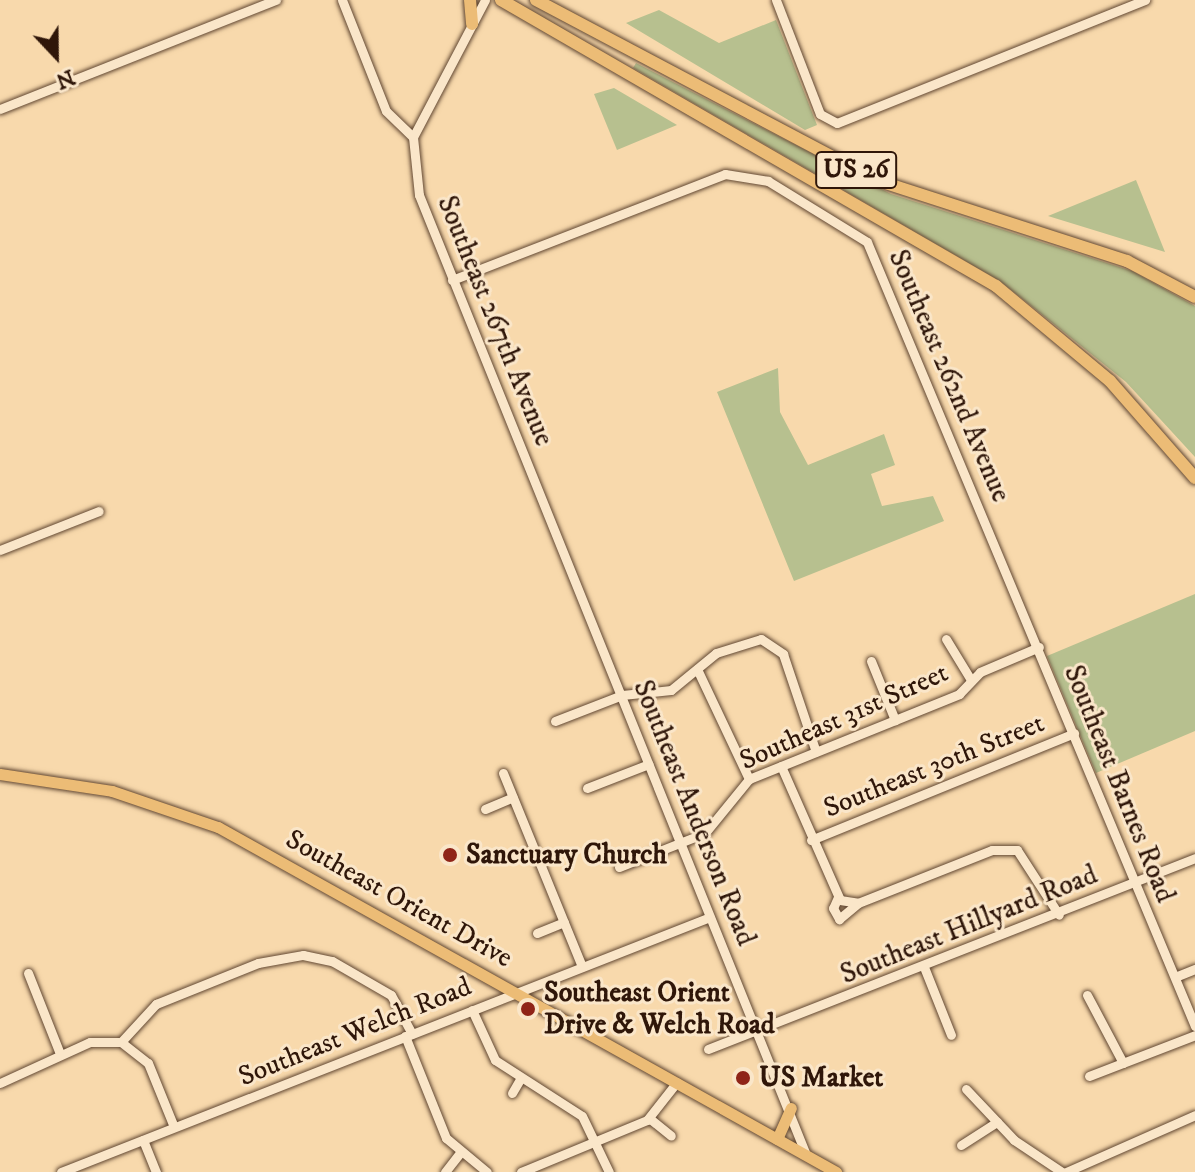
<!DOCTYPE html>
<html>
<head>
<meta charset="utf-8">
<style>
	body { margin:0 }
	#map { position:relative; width:1195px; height:1172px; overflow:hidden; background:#f8d9ac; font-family:"IM FELL DW Pica",serif }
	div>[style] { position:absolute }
	.green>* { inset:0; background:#b7c08f }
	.roads { filter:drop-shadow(0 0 2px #614732) drop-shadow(0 0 2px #614732) }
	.minor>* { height:9px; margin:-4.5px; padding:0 4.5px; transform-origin:4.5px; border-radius:4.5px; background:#fae6c9 }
	.major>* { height:11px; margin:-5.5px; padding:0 5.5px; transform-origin:5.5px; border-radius:5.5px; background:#ecbc76 }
	.highway>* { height:12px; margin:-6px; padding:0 6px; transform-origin:6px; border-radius:6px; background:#ecbc76 }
	.dots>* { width:22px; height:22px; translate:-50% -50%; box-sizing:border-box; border:4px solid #fae6c9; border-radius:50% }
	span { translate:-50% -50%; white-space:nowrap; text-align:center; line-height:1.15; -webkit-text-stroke:6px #fae6c9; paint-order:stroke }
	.shield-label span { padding:2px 6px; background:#fae6c9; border:2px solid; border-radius:6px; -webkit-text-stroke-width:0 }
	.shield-label { font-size:26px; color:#2f1609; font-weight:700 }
	.street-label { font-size:28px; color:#2f1609 }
	.poi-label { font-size:28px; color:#2f1609; font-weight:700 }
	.left { translate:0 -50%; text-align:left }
	.north { position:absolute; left:16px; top:16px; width:80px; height:80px; -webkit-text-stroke:6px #fae6c9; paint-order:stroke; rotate:158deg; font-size:22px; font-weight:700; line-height:32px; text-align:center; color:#2f1609 }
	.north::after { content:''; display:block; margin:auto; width:28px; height:36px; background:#2f1609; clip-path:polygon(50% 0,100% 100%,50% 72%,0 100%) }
</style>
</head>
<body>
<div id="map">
	<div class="green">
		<i style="clip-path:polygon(659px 10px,719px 43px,776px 20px,817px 125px,805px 130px,626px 23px)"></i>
		<i style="clip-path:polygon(636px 63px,891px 194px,1132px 271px,1195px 306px,1195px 457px,1126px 382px,1000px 281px,633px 68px)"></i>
		<i style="clip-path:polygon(614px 88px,677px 125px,617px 150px,594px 94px)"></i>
		<i style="clip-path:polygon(1136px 180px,1165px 252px,1048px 216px)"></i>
		<i style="clip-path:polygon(778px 368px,780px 412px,808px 465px,884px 434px,895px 465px,871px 474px,882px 506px,933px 496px,944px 521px,794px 581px,717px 392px)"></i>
		<i style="clip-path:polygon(1195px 594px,1195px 731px,1096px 773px,1047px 656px)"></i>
	</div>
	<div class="roads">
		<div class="minor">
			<i style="left:342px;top:0;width:119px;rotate:68.4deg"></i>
			<i style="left:386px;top:111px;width:37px;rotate:44deg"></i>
			<i style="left:485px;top:0;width:155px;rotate:117.7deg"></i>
			<i style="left:413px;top:137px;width:58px;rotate:84.1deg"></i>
			<i style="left:419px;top:195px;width:1035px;rotate:68.04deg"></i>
			<i style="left:776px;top:0;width:122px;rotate:68.9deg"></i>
			<i style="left:820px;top:114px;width:19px;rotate:28deg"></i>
			<i style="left:837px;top:123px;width:332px;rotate:-21.8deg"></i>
			<i style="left:0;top:109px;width:297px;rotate:-21.6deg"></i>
			<i style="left:452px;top:280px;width:293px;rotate:-21.2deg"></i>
			<i style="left:725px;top:174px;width:44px;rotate:9.2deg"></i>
			<i style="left:768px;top:181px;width:116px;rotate:31.6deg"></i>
			<i style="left:867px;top:242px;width:850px;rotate:67.3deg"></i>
			<i style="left:0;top:550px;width:106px;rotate:-21.5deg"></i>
			<i style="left:946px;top:639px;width:48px;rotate:58.6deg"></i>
			<i style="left:871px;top:661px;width:64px;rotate:67.9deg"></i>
			<i style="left:697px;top:669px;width:122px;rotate:64.7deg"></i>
			<i style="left:555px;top:721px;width:72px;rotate:-21.2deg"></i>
			<i style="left:622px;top:695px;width:49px;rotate:-5.8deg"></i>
			<i style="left:671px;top:690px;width:58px;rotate:-39.4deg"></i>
			<i style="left:716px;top:653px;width:47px;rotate:-17.3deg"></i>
			<i style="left:761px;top:639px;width:27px;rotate:34deg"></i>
			<i style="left:783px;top:654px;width:103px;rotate:71.4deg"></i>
			<i style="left:781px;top:766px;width:146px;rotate:66.2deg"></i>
			<i style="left:840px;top:900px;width:18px;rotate:9deg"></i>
			<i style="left:858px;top:903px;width:144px;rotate:-21.6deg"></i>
			<i style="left:992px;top:850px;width:25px"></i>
			<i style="left:503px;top:773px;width:209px;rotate:67.8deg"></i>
			<i style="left:587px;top:788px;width:66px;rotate:-21.2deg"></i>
			<i style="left:485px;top:809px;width:30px;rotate:-23deg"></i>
			<i style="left:811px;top:840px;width:284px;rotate:-22.1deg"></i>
			<i style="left:1017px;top:850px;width:77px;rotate:57.1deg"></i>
			<i style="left:619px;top:867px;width:92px;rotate:-21.6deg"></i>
			<i style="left:705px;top:833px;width:70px;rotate:-50.8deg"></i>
			<i style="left:749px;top:779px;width:227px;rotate:-22deg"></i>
			<i style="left:959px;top:694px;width:30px;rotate:-46deg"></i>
			<i style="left:980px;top:672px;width:64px;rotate:-23deg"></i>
			<i style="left:838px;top:897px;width:12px;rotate:114deg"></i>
			<i style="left:833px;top:908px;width:13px;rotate:61deg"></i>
			<i style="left:839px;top:919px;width:25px;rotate:-40deg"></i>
			<i style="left:537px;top:933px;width:29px;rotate:-22deg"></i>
			<i style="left:924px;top:967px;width:73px;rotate:68.3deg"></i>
			<i style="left:28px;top:973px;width:87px;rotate:68.4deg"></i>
			<i style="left:1175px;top:977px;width:22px;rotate:-22deg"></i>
			<i style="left:1087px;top:995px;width:77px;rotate:62.1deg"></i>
			<i style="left:472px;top:1010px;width:55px;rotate:65.3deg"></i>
			<i style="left:495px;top:1060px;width:103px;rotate:32.8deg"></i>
			<i style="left:582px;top:1116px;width:62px;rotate:64.3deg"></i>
			<i style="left:405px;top:1036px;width:110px;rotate:68.1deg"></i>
			<i style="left:446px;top:1138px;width:53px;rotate:39.7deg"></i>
			<i style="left:121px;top:1042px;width:52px;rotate:-47.4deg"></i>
			<i style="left:156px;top:1004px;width:110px;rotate:-21.9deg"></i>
			<i style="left:258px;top:963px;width:46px;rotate:-10.1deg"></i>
			<i style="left:303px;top:955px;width:30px;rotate:12deg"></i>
			<i style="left:332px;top:961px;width:68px;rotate:30deg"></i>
			<i style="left:391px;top:995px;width:44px;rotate:61.7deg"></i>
			<i style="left:708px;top:1049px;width:523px;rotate:-21.41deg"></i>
			<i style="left:1089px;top:1076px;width:114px;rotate:-21.1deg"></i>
			<i style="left:0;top:1083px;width:99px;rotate:-24.5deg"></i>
			<i style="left:90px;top:1042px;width:31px"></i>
			<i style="left:121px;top:1042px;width:34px;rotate:38deg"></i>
			<i style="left:148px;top:1063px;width:69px;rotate:67.9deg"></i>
			<i style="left:966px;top:1089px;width:70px;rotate:46.7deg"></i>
			<i style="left:1014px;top:1140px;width:58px;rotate:33.7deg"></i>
			<i style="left:512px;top:1093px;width:16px;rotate:-60deg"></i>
			<i style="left:649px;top:1118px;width:28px;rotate:39deg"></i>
			<i style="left:143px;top:1140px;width:35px;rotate:68deg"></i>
			<i style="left:961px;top:1145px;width:43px;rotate:-32.6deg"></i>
			<i style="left:61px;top:1172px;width:697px;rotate:-21.45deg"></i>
			<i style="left:445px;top:1172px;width:23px;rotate:-52deg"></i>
			<i style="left:521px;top:1172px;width:136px;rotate:-22.4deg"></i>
			<i style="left:647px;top:1120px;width:48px;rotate:-51.7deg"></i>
			<i style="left:1066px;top:1172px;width:141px;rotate:-23.8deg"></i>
		</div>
		<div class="major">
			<i style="left:0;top:774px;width:113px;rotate:8.6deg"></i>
			<i style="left:112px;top:791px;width:112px;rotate:18.8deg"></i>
			<i style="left:218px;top:827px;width:708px;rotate:29.17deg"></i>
			<i style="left:777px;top:1139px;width:34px;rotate:-66deg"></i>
		</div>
		<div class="highway">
			<i style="left:470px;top:0;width:24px;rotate:85deg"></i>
			<i style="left:501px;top:0;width:572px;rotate:30.02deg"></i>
			<i style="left:996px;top:286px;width:148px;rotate:39.8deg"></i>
			<i style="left:1110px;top:381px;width:129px;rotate:48.8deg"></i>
			<i style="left:536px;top:0;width:385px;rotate:27.9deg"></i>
			<i style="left:876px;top:180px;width:264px;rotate:17.9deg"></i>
			<i style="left:1127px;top:261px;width:77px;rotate:27.9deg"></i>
		</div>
	</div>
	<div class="dots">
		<i style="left:450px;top:855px;background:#8f2418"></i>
		<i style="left:528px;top:1009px;background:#8f2418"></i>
		<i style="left:743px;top:1078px;background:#8f2418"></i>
	</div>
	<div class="shield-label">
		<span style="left:856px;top:170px">US 26</span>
	</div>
	<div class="street-label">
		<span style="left:495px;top:321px;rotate:68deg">Southeast 267th Avenue</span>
		<span style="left:949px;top:376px;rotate:67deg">Southeast 262nd Avenue</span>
		<span style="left:844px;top:717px;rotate:-24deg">Southeast 31st Street</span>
		<span style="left:934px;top:766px;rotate:-22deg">Southeast 30th Street</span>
		<span style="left:1119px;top:784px;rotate:68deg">Southeast Barnes Road</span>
		<span style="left:694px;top:813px;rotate:68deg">Southeast Anderson Road</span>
		<span style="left:399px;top:899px;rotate:29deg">Southeast Orient Drive</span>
		<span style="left:969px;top:925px;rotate:-22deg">Southeast Hillyard Road</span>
		<span style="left:355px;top:1032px;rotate:-22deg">Southeast Welch Road</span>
	</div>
	<div class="poi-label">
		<span class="left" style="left:466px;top:855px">Sanctuary Church</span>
		<span class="left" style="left:544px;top:1009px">Southeast Orient<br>Drive &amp; Welch Road</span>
		<span class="left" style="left:759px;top:1078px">US Market</span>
	</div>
	<div class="north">N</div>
</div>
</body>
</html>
